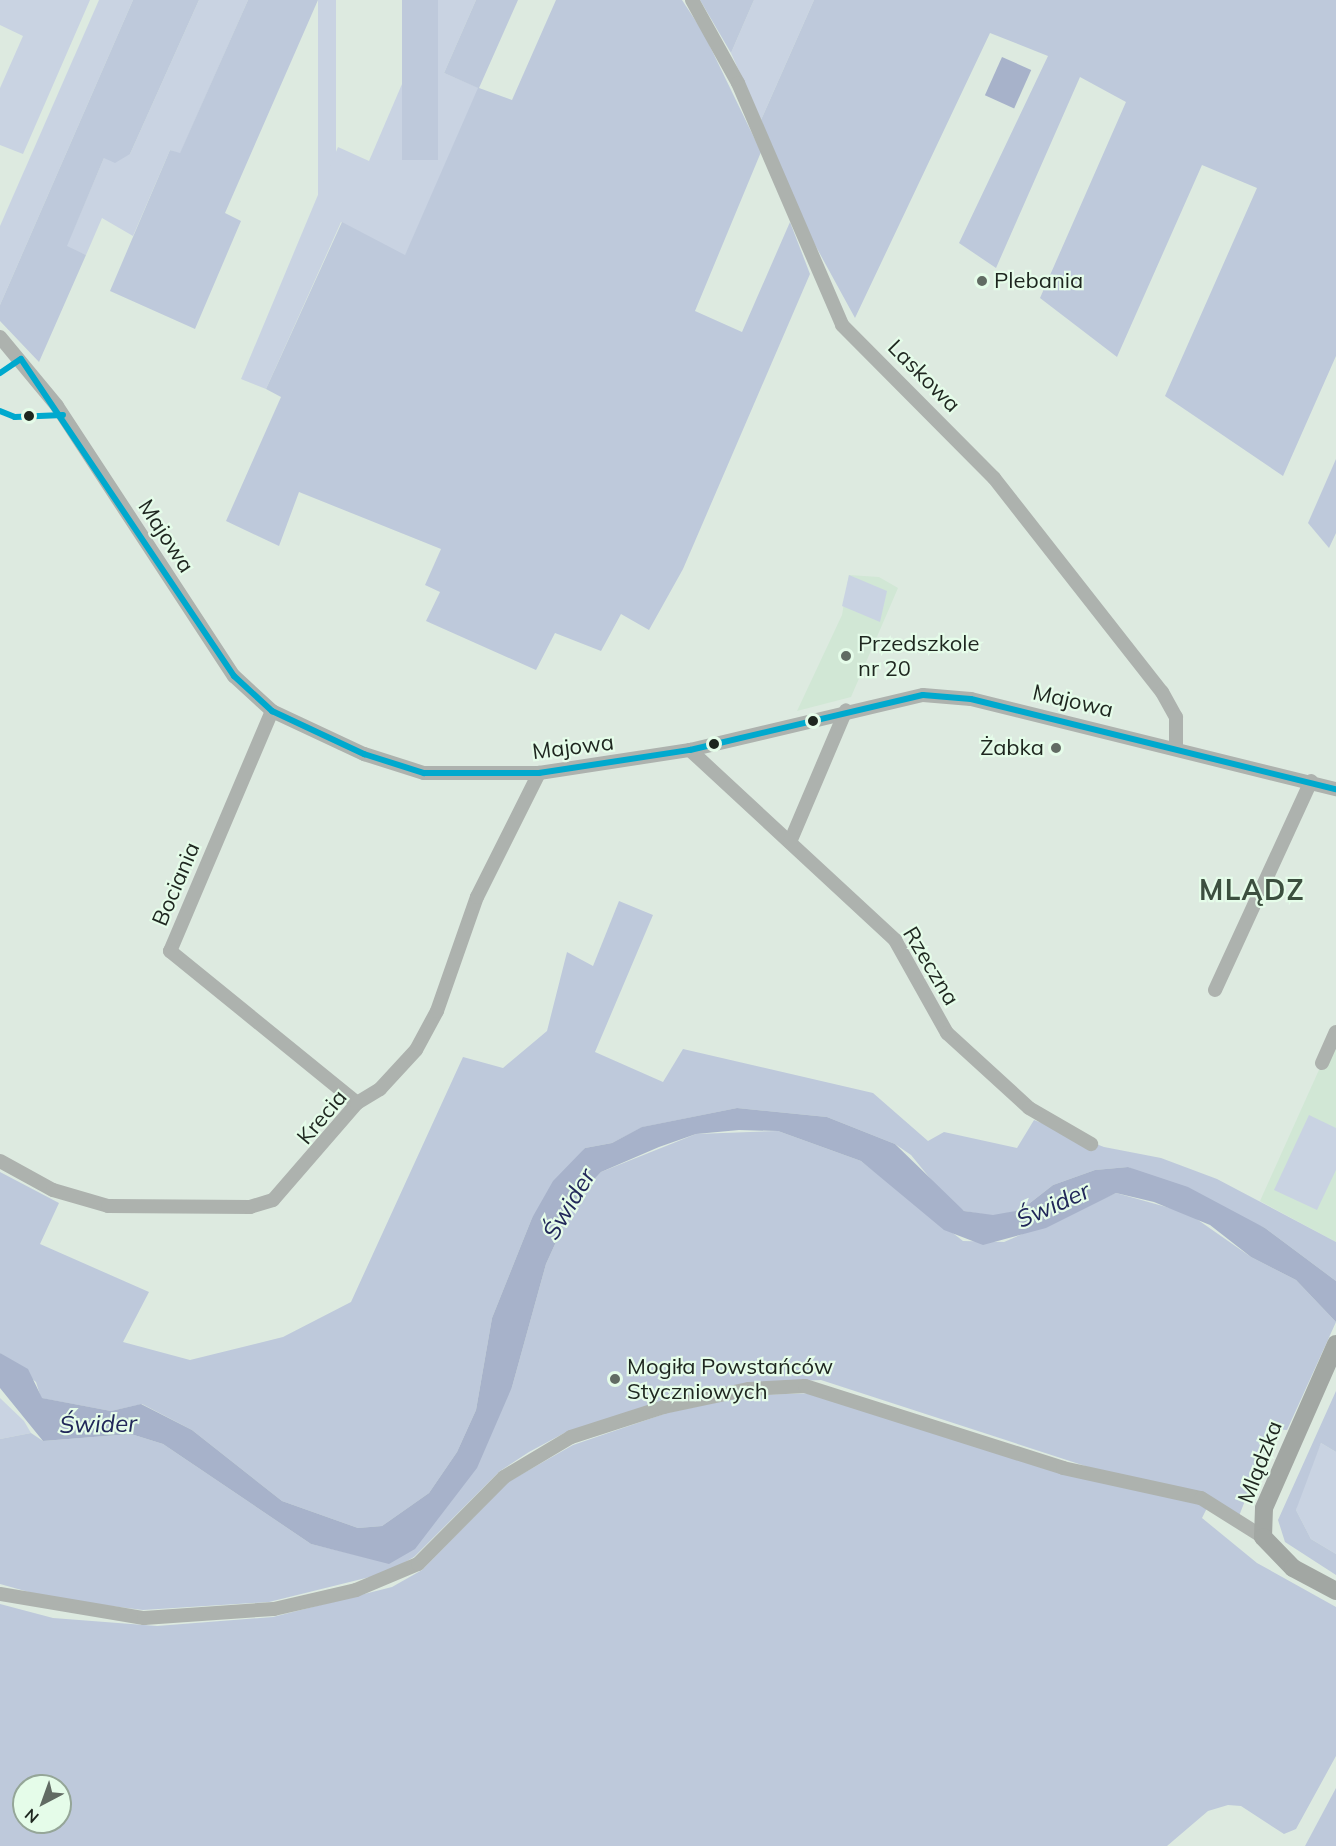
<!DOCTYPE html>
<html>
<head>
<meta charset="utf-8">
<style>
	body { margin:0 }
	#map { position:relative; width:1336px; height:1846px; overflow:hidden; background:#ddeae0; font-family:Mulish,sans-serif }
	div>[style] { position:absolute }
	.built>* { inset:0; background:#d1e7d5 }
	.green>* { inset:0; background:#c9d3e2; transform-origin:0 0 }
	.forest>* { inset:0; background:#bec9db; transform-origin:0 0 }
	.water>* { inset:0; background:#a7b2ca; transform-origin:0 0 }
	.street>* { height:14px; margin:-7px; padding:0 7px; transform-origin:7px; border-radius:7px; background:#adb2ae }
	.secondary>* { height:18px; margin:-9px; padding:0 9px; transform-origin:9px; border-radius:9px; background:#a2a7a3 }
	.bus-1>* { height:6px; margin:-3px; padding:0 3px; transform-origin:3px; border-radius:3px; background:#00a9ce }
	.dots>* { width:16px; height:16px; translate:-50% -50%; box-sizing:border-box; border:3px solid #e5fce9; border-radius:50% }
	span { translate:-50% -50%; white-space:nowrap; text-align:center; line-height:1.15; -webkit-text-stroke:4.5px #e5fce9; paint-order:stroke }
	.poi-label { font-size:22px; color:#1e261f }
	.left { translate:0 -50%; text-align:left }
	.right { translate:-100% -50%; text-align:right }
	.street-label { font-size:22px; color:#1e261f }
	.water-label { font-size:24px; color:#212759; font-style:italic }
	.district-label { font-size:28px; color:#3c4f3f; font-weight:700; letter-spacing:1.5px }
	.north { position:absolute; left:12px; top:1774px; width:60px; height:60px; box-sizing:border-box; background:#e5fce9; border:2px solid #95a698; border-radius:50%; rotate:221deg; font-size:16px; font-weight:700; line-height:24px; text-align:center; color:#1e261f }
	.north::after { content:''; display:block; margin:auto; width:21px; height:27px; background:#616b63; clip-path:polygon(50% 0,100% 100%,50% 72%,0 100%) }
</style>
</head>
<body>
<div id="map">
	<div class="built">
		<i style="clip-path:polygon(849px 575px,879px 577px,898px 588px,851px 697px,797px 711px,842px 615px)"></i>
		<i style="clip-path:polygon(1336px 1032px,1336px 1242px,1260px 1201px)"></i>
	</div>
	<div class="green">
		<i style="clip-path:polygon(0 0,90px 0,23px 154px,0 145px,0 88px,23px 36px,0 25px)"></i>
		<i style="clip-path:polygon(99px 0,133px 0,0 305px,0 226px)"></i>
		<i style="clip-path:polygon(199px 0,248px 0,180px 154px,170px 150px,133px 236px,102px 218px,86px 255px,66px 247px,104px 158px,130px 154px)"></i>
		<i style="left:318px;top:0;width:18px;height:232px"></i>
		<i style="clip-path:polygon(438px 0,476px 0,444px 73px,479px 88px,405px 256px,341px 222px,266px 389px,241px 379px,338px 147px,369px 161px)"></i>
		<i style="clip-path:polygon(754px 0,814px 0,761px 120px,731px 53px)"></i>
		<i style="clip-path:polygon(849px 575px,887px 591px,880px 622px,842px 606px)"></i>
		<i style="clip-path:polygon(1309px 1115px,1336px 1128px,1336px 1170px,1317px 1210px,1274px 1190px)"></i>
		<i style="clip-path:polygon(0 1398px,24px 1421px,31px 1433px,0 1439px)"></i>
		<i style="clip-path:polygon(1321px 1443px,1336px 1452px,1336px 1554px,1311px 1539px,1296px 1510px,1300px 1489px)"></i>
	</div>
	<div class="forest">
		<i style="clip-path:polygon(133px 0,199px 0,130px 154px,115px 163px,104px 158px,67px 246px,86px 255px,39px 362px,0 321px,0 305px)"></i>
		<i style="clip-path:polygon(248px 0,318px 0,225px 213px,241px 221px,195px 329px,110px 291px,170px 150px,180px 153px)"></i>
		<i style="left:402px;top:0;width:36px;height:160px"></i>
		<i style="clip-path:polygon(476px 0,518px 0,479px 88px,512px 100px,556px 0,682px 0,703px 32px,761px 152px,695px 311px,742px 332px,790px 222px,810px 274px,683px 569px,649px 630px,621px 614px,601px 651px,555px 633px,536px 670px,426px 621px,440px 592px,425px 585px,441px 549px,299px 492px,279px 546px,226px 521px,281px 397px,266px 389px,342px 222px,405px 255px,478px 88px,444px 73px)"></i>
		<i style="clip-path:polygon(700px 0,754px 0,731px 53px)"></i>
		<i style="clip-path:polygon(814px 0,1336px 0,1336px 356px,1283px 476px,1165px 396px,1257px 188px,1202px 165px,1117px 357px,1040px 298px,1126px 102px,1080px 77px,996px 268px,959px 243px,1048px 56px,990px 33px,855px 318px,808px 232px,761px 120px)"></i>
		<i style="clip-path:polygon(1336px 459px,1336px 533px,1329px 548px,1308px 523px)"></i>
		<i style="clip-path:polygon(619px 901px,653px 915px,595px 1052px,663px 1082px,683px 1049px,873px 1093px,928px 1141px,944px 1132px,1017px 1148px,1034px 1120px,1104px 1147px,1161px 1158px,1217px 1179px,1336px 1242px,1336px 1281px,1265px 1228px,1128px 1167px,1095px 1170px,1053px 1185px,1021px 1210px,993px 1216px,964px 1211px,947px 1199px,911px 1155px,895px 1144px,827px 1117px,737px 1108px,643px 1127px,612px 1143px,585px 1148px,532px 1218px,492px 1318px,476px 1410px,457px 1452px,429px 1493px,382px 1526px,358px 1528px,282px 1501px,192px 1430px,142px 1404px,111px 1411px,41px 1398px,36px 1382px,0 1353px,0 1172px,59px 1203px,40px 1244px,149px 1292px,123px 1342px,190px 1360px,283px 1337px,351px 1302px,463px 1057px,503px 1068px,547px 1031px,567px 952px,593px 966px)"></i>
		<i style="clip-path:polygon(778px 1131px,861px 1161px,963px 1241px,1004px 1242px,1116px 1193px,1188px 1213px,1251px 1257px,1296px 1280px,1336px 1322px,1287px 1430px,1273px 1429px,1239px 1516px,821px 1380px,747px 1383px,568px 1431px,529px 1452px,500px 1471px,414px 1557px,386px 1573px,269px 1602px,143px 1610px,54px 1599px,0 1584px,0 1439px,31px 1433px,43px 1441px,131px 1434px,163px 1444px,311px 1544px,389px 1563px,512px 1387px,546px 1264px,575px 1200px,601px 1172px,696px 1134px)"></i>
		<i style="clip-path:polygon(1336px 1391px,1336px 1452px,1321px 1443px,1296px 1510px,1311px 1539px,1336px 1554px,1336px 1575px,1285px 1542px,1278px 1520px)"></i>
		<i style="clip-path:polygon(evenodd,819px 1393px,1201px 1504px,1207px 1508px,1202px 1518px,1257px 1563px,1336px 1607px,1336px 1756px,1296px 1829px,1284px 1834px,1241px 1806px,1228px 1805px,1208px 1811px,1167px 1846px,0 1846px,0 1604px,53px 1618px,157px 1626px,273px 1617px,392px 1587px,422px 1570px,508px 1482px,573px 1445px,667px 1413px,749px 1395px,819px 1393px,24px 1786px,60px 1786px,60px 1822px,24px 1822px,24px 1786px)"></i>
		<i style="clip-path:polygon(1336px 1788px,1336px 1846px,1305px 1846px)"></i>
	</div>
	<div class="water">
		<i style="left:1002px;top:57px;width:32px;height:42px;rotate:24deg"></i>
		<i style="clip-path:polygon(737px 1108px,827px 1117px,895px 1144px,964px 1211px,993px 1215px,1021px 1210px,1053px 1185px,1095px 1170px,1128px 1167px,1188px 1187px,1265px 1228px,1336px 1281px,1336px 1322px,1296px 1280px,1251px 1257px,1210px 1225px,1154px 1202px,1116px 1193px,1046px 1228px,983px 1245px,944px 1230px,861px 1161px,778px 1131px,739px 1130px,696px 1134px,659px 1147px,601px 1172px,575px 1200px,546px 1264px,512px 1387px,477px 1468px,415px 1549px,389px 1564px,311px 1544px,163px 1444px,131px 1434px,43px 1441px,0 1388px,0 1353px,28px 1369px,42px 1398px,111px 1411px,141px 1404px,192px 1430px,282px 1501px,358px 1528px,382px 1526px,429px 1493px,457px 1452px,476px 1410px,492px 1318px,532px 1218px,553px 1181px,585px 1148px,612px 1143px,642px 1127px)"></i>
	</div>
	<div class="street">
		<i style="left:692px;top:0;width:95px;rotate:61deg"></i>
		<i style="left:738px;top:83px;width:263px;rotate:66.7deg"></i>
		<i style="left:842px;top:325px;width:216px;rotate:45.2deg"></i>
		<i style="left:994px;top:478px;width:272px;rotate:51.9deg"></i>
		<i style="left:1162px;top:692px;width:29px;rotate:61deg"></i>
		<i style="left:1176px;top:717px;width:30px;rotate:90deg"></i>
		<i style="left:0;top:337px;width:89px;rotate:50.4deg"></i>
		<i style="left:57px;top:406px;width:323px;rotate:56.8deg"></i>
		<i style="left:234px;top:676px;width:52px;rotate:42.6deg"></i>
		<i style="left:272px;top:711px;width:102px;rotate:25.1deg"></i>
		<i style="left:364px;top:754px;width:63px;rotate:17.6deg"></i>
		<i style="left:424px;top:773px;width:115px"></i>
		<i style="left:539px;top:773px;width:153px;rotate:-8.7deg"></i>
		<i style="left:690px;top:750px;width:239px;rotate:-13.3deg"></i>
		<i style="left:923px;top:695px;width:48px;rotate:4.8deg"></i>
		<i style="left:971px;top:699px;width:376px;rotate:13.9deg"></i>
		<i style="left:272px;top:711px;width:261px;rotate:113deg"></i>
		<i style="left:170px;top:951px;width:241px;rotate:39.1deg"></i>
		<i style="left:690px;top:750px;width:280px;rotate:42.8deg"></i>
		<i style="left:895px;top:940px;width:107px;rotate:60.8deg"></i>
		<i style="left:947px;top:1033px;width:111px;rotate:42.4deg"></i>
		<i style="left:1029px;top:1108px;width:72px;rotate:30.1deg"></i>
		<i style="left:790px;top:842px;width:143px;rotate:-67deg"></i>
		<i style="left:1215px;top:990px;width:230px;rotate:-65.3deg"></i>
		<i style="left:1322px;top:1063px;width:34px;rotate:-66deg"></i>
		<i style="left:0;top:1161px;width:60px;rotate:28.7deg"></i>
		<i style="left:53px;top:1190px;width:57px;rotate:16.2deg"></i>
		<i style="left:108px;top:1206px;width:142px;rotate:0.4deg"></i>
		<i style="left:250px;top:1207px;width:24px;rotate:-17deg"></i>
		<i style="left:273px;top:1200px;width:128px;rotate:-49.1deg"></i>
		<i style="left:357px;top:1103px;width:27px;rotate:-31deg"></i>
		<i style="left:380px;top:1089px;width:53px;rotate:-47.3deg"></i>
		<i style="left:416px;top:1050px;width:44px;rotate:-61.7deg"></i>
		<i style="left:437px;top:1011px;width:121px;rotate:-70.7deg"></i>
		<i style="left:477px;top:897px;width:139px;rotate:-63.4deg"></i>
		<i style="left:0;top:1594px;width:146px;rotate:9.5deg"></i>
		<i style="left:144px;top:1618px;width:130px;rotate:-4deg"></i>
		<i style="left:274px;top:1609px;width:84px;rotate:-13deg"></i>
		<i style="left:356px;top:1590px;width:67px;rotate:-22.8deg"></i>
		<i style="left:418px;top:1564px;width:122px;rotate:-45.3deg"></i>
		<i style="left:504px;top:1477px;width:78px;rotate:-30.8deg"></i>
		<i style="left:571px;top:1437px;width:98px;rotate:-17.9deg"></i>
		<i style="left:664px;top:1407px;width:87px;rotate:-12deg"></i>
		<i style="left:749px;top:1389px;width:56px;rotate:-3.1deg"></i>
		<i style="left:805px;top:1386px;width:271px;rotate:17.6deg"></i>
		<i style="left:1063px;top:1468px;width:141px;rotate:12.3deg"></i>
		<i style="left:1201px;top:1498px;width:73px;rotate:32.2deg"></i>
	</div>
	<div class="secondary">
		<i style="left:1336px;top:1344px;width:179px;rotate:113.7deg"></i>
		<i style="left:1264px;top:1508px;width:29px;rotate:92deg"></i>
		<i style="left:1263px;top:1537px;width:43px;rotate:45.9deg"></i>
		<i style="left:1293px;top:1568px;width:49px;rotate:28.1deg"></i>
	</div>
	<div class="bus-1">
		<i style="left:0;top:373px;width:25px;rotate:-34deg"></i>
		<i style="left:21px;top:359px;width:382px;rotate:56.1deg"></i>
		<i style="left:234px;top:676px;width:52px;rotate:42.6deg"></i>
		<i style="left:272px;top:711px;width:102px;rotate:25.1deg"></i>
		<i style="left:364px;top:754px;width:63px;rotate:17.6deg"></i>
		<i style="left:424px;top:773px;width:115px"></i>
		<i style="left:539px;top:773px;width:153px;rotate:-8.7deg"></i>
		<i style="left:690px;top:750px;width:239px;rotate:-13.3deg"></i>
		<i style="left:923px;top:695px;width:48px;rotate:4.8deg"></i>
		<i style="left:971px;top:699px;width:376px;rotate:13.9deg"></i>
		<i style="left:0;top:411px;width:16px;rotate:22deg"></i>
		<i style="left:15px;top:417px;width:48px;rotate:-2.4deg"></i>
	</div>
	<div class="dots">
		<i style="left:982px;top:281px;background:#616b63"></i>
		<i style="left:29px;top:416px;background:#1e261f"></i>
		<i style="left:846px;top:656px;background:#616b63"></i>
		<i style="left:813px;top:721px;background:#1e261f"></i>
		<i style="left:714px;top:744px;background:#1e261f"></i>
		<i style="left:1056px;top:748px;background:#616b63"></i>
		<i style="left:615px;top:1379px;background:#616b63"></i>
	</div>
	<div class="poi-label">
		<span class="left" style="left:994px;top:281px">Plebania</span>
		<span class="left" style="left:858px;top:656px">Przedszkole<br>nr 20</span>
		<span class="right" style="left:1044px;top:748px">Żabka</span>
		<span class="left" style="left:627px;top:1379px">Mogiła Powstańców<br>Styczniowych</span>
	</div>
	<div class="street-label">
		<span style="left:924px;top:376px;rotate:45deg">Laskowa</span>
		<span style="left:166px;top:536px;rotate:57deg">Majowa</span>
		<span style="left:1073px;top:701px;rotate:13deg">Majowa</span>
		<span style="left:573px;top:747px;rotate:-7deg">Majowa</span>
		<span style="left:176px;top:884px;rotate:-67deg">Bociania</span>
		<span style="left:931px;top:966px;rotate:59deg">Rzeczna</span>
		<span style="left:322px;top:1117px;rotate:-50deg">Krecia</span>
		<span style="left:1260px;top:1462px;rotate:-69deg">Mlądzka</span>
	</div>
	<div class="water-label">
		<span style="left:569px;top:1204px;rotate:-59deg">Świder</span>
		<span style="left:1053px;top:1205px;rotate:-24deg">Świder</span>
		<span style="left:98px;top:1424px;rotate:-1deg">Świder</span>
	</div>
	<div class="district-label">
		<span style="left:1252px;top:890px">MLĄDZ</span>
	</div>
	<div class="north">N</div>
</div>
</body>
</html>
